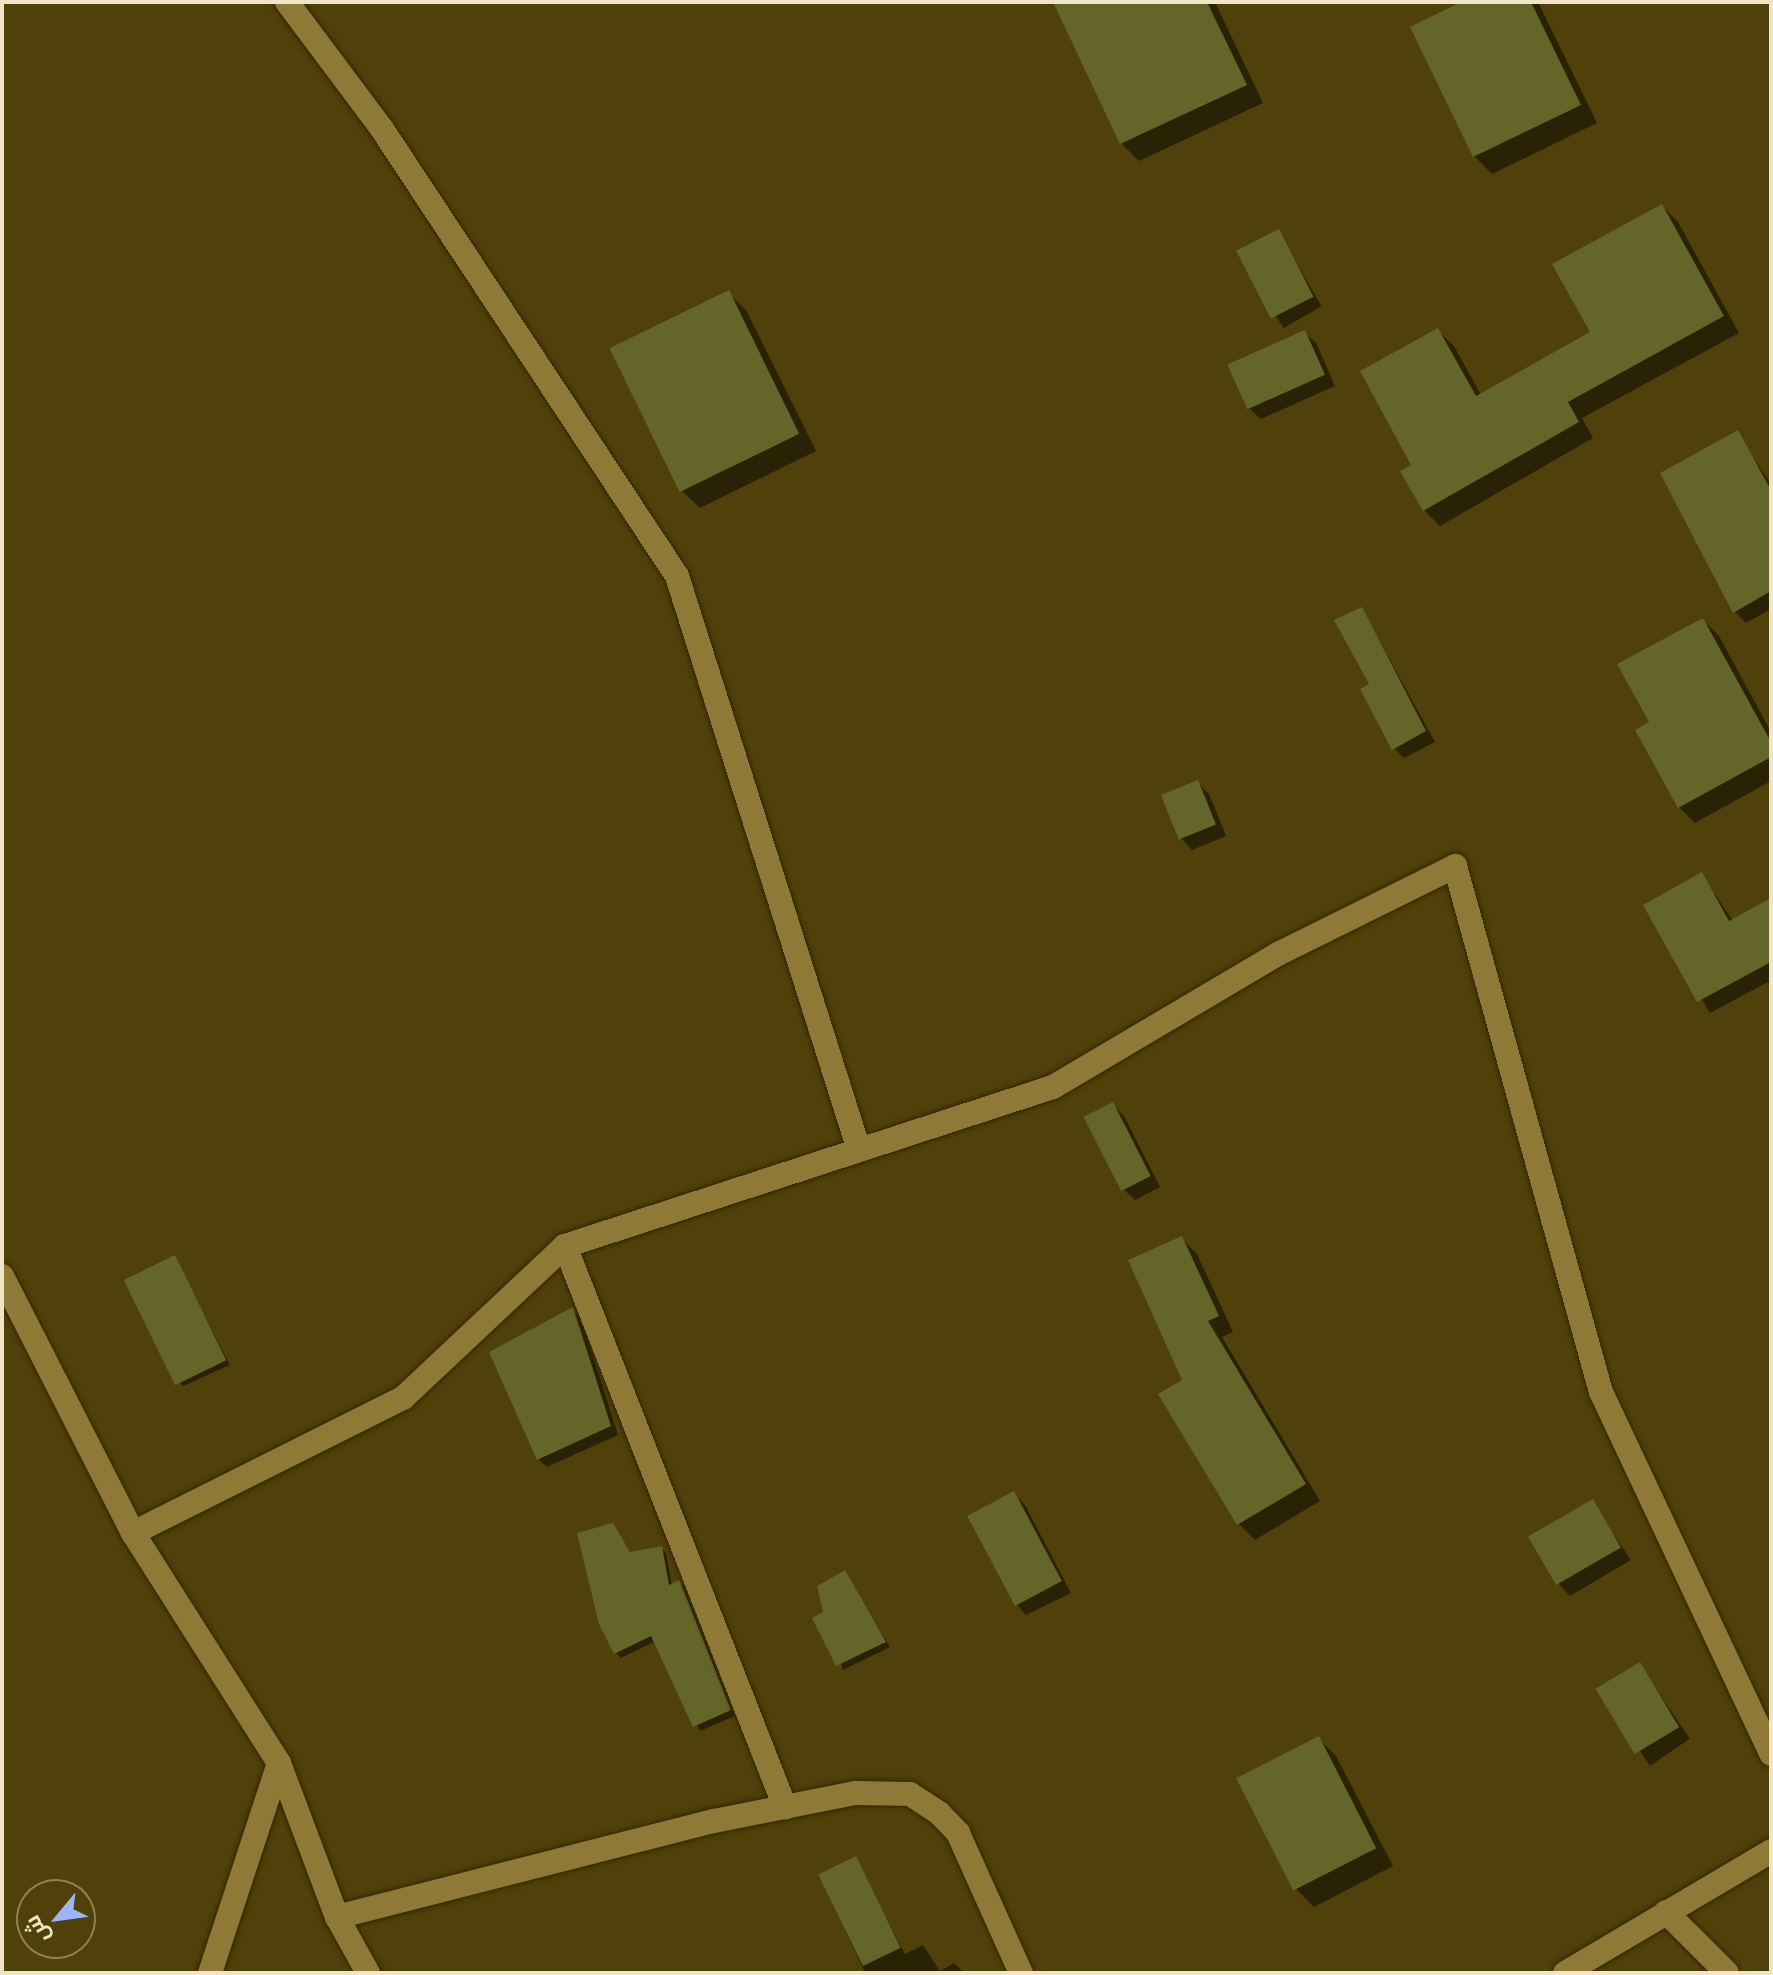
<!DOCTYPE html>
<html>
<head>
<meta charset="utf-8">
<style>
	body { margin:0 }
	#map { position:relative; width:1773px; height:1975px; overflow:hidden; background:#504009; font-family:Jost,Cairo,sans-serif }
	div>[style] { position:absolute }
	.shadow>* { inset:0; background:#0007; transform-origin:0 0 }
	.building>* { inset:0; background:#646629; transform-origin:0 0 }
	.roads { filter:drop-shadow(0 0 2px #332703) drop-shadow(0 0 2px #332703) }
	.street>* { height:24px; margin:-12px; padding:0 12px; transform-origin:12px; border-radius:12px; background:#8f7937 }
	span { translate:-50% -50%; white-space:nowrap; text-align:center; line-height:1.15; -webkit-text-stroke:6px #504009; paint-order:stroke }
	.frame { position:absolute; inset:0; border:4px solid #f0e5c4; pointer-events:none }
	.north { position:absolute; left:16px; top:1879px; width:80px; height:80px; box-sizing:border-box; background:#504009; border:2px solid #908254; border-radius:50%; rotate:241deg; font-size:22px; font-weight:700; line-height:32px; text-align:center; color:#f0e5c4 }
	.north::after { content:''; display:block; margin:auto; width:28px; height:36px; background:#9eb3fd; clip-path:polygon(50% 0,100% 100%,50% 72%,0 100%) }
</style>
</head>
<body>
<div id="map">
	<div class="shadow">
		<i style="clip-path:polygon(1055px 2px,1215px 2px,1263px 103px,1139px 161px,1121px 143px)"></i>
		<i style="clip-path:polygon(1466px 2px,1538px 2px,1597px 123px,1492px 174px,1474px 156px)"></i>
		<i style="clip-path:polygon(1662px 206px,1678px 222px,1739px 333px,1582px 418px,1593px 438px,1440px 526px,1424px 510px,1414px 466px,1438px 331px,1454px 346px,1481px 395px,1592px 333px)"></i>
		<i style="left:1278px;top:231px;width:87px;height:44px;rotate:60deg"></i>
		<i style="clip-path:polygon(728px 293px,746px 310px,816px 451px,700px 508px,682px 491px)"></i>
		<i style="clip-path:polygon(1304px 332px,1316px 343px,1335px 386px,1261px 419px,1249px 408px)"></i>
		<i style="clip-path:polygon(1737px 433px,1771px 484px,1771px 609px,1746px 623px,1734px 611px)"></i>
		<i style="clip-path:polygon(1362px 609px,1435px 742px,1404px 758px,1394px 748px,1372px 685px)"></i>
		<i style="clip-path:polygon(1703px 620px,1719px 636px,1771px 732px,1771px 781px,1695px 823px,1679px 807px,1651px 723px)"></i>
		<i style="clip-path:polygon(1197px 782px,1209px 794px,1226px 836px,1192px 850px,1181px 838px)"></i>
		<i style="clip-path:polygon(1702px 875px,1733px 921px,1771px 900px,1771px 987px,1768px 982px,1710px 1013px,1646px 906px)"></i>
		<i style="clip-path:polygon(1113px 1105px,1124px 1116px,1160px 1187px,1135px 1200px,1123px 1189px)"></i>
		<i style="clip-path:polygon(1181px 1238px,1197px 1254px,1233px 1332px,1222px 1337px,1320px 1501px,1255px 1540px,1239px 1524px,1161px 1395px,1185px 1380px)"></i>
		<i style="clip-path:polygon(175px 1258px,230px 1365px,183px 1386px,178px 1381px)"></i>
		<i style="clip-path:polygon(573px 1310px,581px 1318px,618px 1435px,547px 1467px,538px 1459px)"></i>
		<i style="clip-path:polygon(1014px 1494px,1025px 1505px,1071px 1593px,1026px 1615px,1015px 1603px)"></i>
		<i style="clip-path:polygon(1592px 1502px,1631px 1560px,1570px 1596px,1559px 1584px)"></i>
		<i style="clip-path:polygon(612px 1525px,632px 1554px,661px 1548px,666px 1553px,672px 1586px,678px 1582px,684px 1587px,735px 1716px,700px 1731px,656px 1641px,621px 1658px,616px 1653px)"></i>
		<i style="clip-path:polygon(844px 1573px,890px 1647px,843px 1670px,825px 1613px)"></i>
		<i style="left:1640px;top:1665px;width:89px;height:48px;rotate:56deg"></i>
		<i style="clip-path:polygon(1319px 1739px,1336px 1756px,1393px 1866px,1314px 1907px,1296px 1889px)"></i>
		<i style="clip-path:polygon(856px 1859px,905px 1954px,923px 1945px,940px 1971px,954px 1963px,964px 1973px,865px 1973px,820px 1875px)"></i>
	</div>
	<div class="building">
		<i style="clip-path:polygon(1053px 2px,1207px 2px,1247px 85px,1120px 144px)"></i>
		<i style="clip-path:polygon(1461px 2px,1531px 2px,1581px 105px,1473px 157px,1410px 27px)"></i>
		<i style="clip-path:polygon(1662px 204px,1724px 316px,1568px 402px,1579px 422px,1423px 511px,1400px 471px,1411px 465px,1360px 371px,1438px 328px,1476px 396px,1590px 332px,1552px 264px)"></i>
		<i style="left:1279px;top:229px;width:76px;height:48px;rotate:63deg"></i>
		<i style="left:729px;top:290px;width:160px;height:133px;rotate:64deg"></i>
		<i style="left:1305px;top:330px;width:49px;height:85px;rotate:66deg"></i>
		<i style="clip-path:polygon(1738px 430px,1771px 490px,1771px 591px,1733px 613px,1660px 473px)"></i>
		<i style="clip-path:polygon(1362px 607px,1426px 731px,1392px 750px,1360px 689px,1369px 684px,1334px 620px)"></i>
		<i style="clip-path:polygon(1703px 618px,1771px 742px,1771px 757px,1678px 808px,1635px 730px,1649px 722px,1617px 664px)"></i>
		<i style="left:1198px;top:780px;width:48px;height:40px;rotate:68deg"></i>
		<i style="clip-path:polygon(1702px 872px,1729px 921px,1771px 898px,1771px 962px,1697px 1002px,1643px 905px)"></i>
		<i style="left:1113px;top:1102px;width:83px;height:33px;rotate:63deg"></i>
		<i style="clip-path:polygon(1182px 1236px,1219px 1316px,1208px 1321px,1306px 1484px,1237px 1525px,1158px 1394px,1182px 1380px,1128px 1260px)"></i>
		<i style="left:175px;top:1255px;width:117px;height:57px;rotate:64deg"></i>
		<i style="clip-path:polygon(573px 1307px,611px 1426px,537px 1460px,489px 1352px)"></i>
		<i style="left:1014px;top:1491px;width:102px;height:53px;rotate:62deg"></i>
		<i style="left:1593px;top:1499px;width:56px;height:75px;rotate:60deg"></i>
		<i style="clip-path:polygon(613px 1523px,630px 1552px,662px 1546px,669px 1585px,679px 1580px,683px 1589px,731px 1710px,693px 1727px,651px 1636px,614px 1654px,599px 1624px,577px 1533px)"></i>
		<i style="clip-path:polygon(845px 1570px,886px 1642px,836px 1666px,812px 1618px,823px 1612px,817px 1586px)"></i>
		<i style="left:1640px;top:1662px;width:76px;height:52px;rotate:59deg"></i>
		<i style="left:1319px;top:1736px;width:126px;height:93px;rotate:63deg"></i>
		<i style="left:856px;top:1856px;width:102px;height:42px;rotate:64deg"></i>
	</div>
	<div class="roads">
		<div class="street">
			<i style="left:287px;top:2px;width:159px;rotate:53.2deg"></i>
			<i style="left:382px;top:129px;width:536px;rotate:56.58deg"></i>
			<i style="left:677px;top:576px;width:599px;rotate:72.41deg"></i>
			<i style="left:565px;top:1246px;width:603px;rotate:68.59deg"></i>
			<i style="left:2px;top:1276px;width:288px;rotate:63deg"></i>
			<i style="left:133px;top:1533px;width:272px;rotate:57.6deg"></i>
			<i style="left:279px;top:1763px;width:165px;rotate:69.4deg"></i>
			<i style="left:337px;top:1917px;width:64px;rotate:61deg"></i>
			<i style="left:133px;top:1533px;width:302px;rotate:-26.6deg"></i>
			<i style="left:403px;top:1398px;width:222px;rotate:-43.2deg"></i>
			<i style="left:565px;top:1246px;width:513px;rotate:-18.05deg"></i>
			<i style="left:1053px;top:1087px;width:261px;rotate:-30.6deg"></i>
			<i style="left:1278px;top:954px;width:198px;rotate:-26.4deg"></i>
			<i style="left:1455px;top:866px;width:546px;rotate:74.49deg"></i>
			<i style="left:1601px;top:1392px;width:400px;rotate:64.8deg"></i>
			<i style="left:1666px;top:1912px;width:86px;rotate:45deg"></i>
			<i style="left:337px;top:1917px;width:389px;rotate:-14.3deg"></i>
			<i style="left:714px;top:1821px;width:145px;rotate:-11.2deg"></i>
			<i style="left:856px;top:1793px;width:54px;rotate:1.1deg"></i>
			<i style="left:910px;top:1794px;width:35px;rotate:33deg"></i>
			<i style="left:939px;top:1813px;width:28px;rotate:46deg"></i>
			<i style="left:958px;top:1833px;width:154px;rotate:65.8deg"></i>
			<i style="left:210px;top:1973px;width:221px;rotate:-71.8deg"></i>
			<i style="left:1565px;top:1973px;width:239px;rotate:-30.6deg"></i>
		</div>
	</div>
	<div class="frame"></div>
	<div class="north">ش</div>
</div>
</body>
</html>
